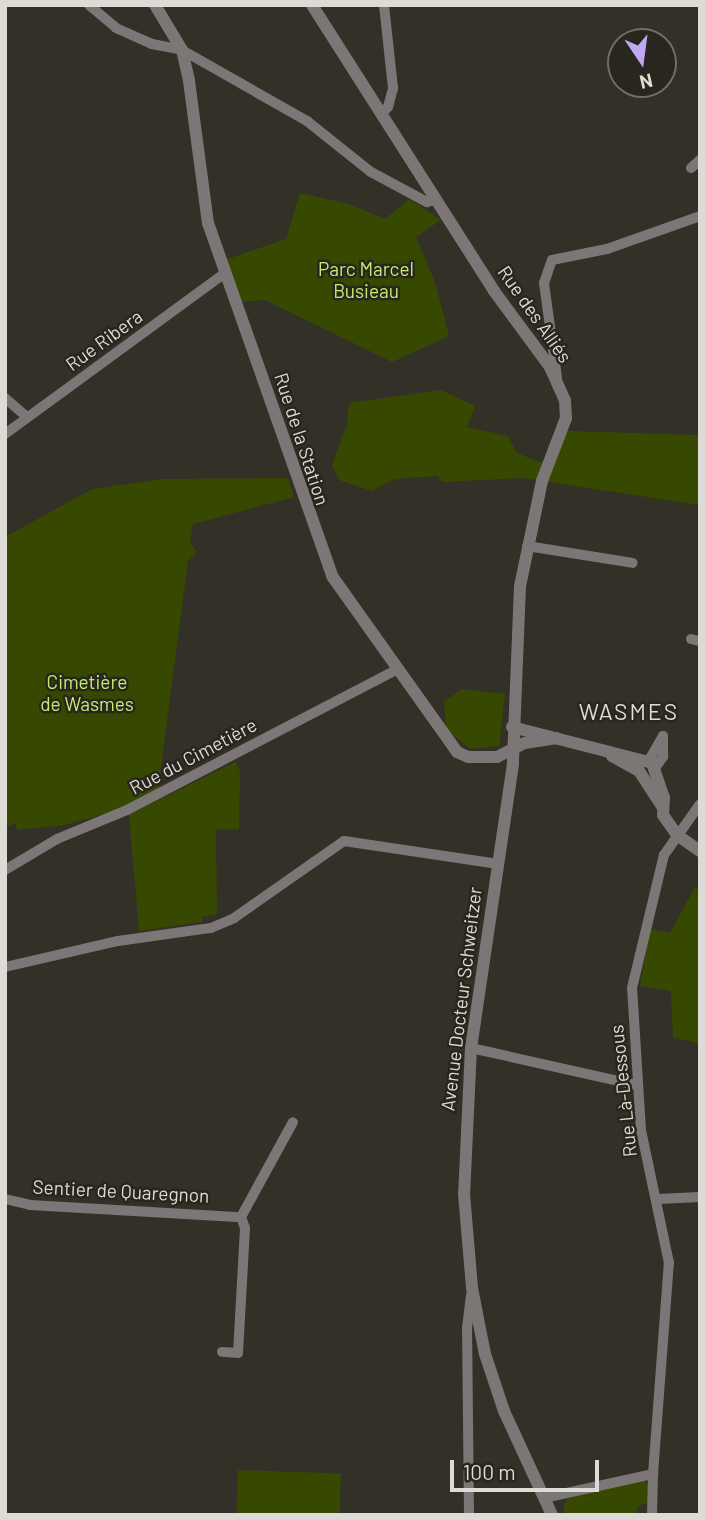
<!DOCTYPE html>
<html>
<head>
<meta charset="utf-8">
<style>
	body { margin:0 }
	#map { position:relative; width:705px; height:1520px; overflow:hidden; background:#333027; font-family:Barlow,sans-serif }
	div>[style] { position:absolute }
	.green>* { inset:0; background:#374900; transform-origin:0 0 }
	.minor>* { height:10px; margin:-5px; padding:0 5px; transform-origin:5px; border-radius:5px; background:#7c7776 }
	.tertiary>* { height:12px; margin:-6px; padding:0 6px; transform-origin:6px; border-radius:6px; background:#7c7776 }
	span { translate:-50% -50%; white-space:nowrap; text-align:center; line-height:1.15; -webkit-text-stroke:5px #29261d; paint-order:stroke }
	.park-label { font-size:19px; color:#c4eb71 }
	.street-label { font-size:19px; color:#dddbd5 }
	.quarter-label { font-size:23px; color:#dddbd5; letter-spacing:2px }
	.frame { position:absolute; inset:0; border:7px solid #dddbd5; pointer-events:none }
	.north { position:absolute; left:607px; top:28px; width:70px; height:70px; box-sizing:border-box; background:#29261d; border:2px solid #716e67; border-radius:50%; rotate:167deg; font-size:19px; font-weight:700; line-height:28px; text-align:center; color:#dddbd5 }
	.north::after { content:''; display:block; margin:auto; width:24px; height:32px; background:#c0a8f3; clip-path:polygon(50% 0,100% 100%,50% 72%,0 100%) }
	.scale { position:absolute; left:450px; top:1460px; width:149px; height:32px; box-sizing:border-box; border:4px solid #dddbd5; border-top:0; padding-left:9px; font-size:21px; line-height:24px; white-space:nowrap; color:#dddbd5; -webkit-text-stroke:5px #29261d; paint-order:stroke }
</style>
</head>
<body>
<div id="map">
	<div class="green">
		<i style="clip-path:polygon(300px 193px,349px 204px,385px 219px,410px 199px,441px 220px,416px 237px,435px 282px,449px 336px,392px 362px,265px 300px,242px 302px,222px 261px,286px 239px)"></i>
		<i style="clip-path:polygon(441px 390px,475px 406px,467px 427px,508px 436px,517px 453px,547px 465px,560px 434px,569px 431px,700px 435px,700px 505px,523px 478px,443px 482px,437px 476px,394px 479px,372px 491px,339px 480px,332px 465px,347px 424px,349px 403px)"></i>
		<i style="clip-path:polygon(288px 478px,294px 497px,193px 524px,190px 542px,197px 552px,188px 561px,158px 790px,112px 812px,64px 825px,17px 830px,16px 823px,5px 827px,5px 537px,92px 489px,164px 479px)"></i>
		<i style="clip-path:polygon(462px 689px,505px 694px,499px 746px,470px 749px,446px 729px,444px 702px)"></i>
		<i style="clip-path:polygon(235px 762px,240px 771px,239px 829px,216px 830px,217px 914px,202px 917px,202px 922px,139px 931px,129px 815px)"></i>
		<i style="clip-path:polygon(695px 887px,700px 892px,700px 1044px,673px 1037px,671px 991px,640px 986px,650px 929px,670px 933px)"></i>
		<i style="left:238px;top:1470px;width:103px;height:45px;rotate:2deg"></i>
		<i style="clip-path:polygon(644px 1481px,650px 1485px,649px 1502px,637px 1507px,636px 1515px,566px 1515px,563px 1509px,568px 1496px)"></i>
	</div>
	<div class="minor">
		<i style="left:89px;top:5px;width:35px;rotate:40deg"></i>
		<i style="left:116px;top:28px;width:39px;rotate:24deg"></i>
		<i style="left:152px;top:44px;width:31px;rotate:11deg"></i>
		<i style="left:182px;top:50px;width:144px;rotate:29.6deg"></i>
		<i style="left:307px;top:121px;width:82px;rotate:38.6deg"></i>
		<i style="left:371px;top:172px;width:64px;rotate:28.2deg"></i>
		<i style="left:427px;top:202px;width:9px;rotate:-13deg"></i>
		<i style="left:381px;top:114px;width:10px;rotate:-45deg"></i>
		<i style="left:388px;top:107px;width:20px;rotate:-75deg"></i>
		<i style="left:393px;top:88px;width:83px;rotate:-96.2deg"></i>
		<i style="left:691px;top:168px;width:12px;rotate:-42deg"></i>
		<i style="left:557px;top:378px;width:96px;rotate:-97.8deg"></i>
		<i style="left:544px;top:283px;width:24px;rotate:-71deg"></i>
		<i style="left:552px;top:260px;width:56px;rotate:-11.3deg"></i>
		<i style="left:607px;top:249px;width:99px;rotate:-19.5deg"></i>
		<i style="left:5px;top:398px;width:29px;rotate:41deg"></i>
		<i style="left:5px;top:434px;width:271px;rotate:-36.2deg"></i>
		<i style="left:527px;top:546px;width:107px;rotate:9.1deg"></i>
		<i style="left:691px;top:639px;width:9px;rotate:13deg"></i>
		<i style="left:648px;top:762px;width:30px;rotate:-60deg"></i>
		<i style="left:655px;top:768px;width:14px;rotate:-54deg"></i>
		<i style="left:663px;top:757px;width:21px;rotate:-90deg"></i>
		<i style="left:5px;top:870px;width:61px;rotate:-30.8deg"></i>
		<i style="left:57px;top:839px;width:76px;rotate:-22.5deg"></i>
		<i style="left:127px;top:810px;width:303px;rotate:-27.5deg"></i>
		<i style="left:5px;top:967px;width:116px;rotate:-13deg"></i>
		<i style="left:118px;top:941px;width:94px;rotate:-8deg"></i>
		<i style="left:211px;top:928px;width:25px;rotate:-23deg"></i>
		<i style="left:234px;top:918px;width:134px;rotate:-35deg"></i>
		<i style="left:344px;top:841px;width:156px;rotate:8.5deg"></i>
		<i style="left:471px;top:1048px;width:170px;rotate:12.6deg"></i>
		<i style="left:5px;top:1199px;width:26px;rotate:13deg"></i>
		<i style="left:30px;top:1205px;width:211px;rotate:3.3deg"></i>
		<i style="left:241px;top:1217px;width:12px;rotate:70deg"></i>
		<i style="left:245px;top:1228px;width:125px;rotate:93.2deg"></i>
		<i style="left:238px;top:1353px;width:16px;rotate:-176deg"></i>
		<i style="left:658px;top:1199px;width:42px;rotate:-2.7deg"></i>
		<i style="left:241px;top:1217px;width:108px;rotate:-61.3deg"></i>
		<i style="left:544px;top:1498px;width:112px;rotate:-12.4deg"></i>
		<i style="left:653px;top:1474px;width:212px;rotate:-85.7deg"></i>
		<i style="left:669px;top:1263px;width:136px;rotate:-101.9deg"></i>
		<i style="left:641px;top:1130px;width:142px;rotate:-93.6deg"></i>
		<i style="left:632px;top:988px;width:137px;rotate:-76.5deg"></i>
		<i style="left:664px;top:855px;width:62px;rotate:-54.8deg"></i>
		<i style="left:469px;top:1515px;width:187px;rotate:-90.6deg"></i>
		<i style="left:467px;top:1328px;width:33px;rotate:-83deg"></i>
		<i style="left:652px;top:1515px;width:41px;rotate:-88.6deg"></i>
	</div>
	<div class="tertiary">
		<i style="left:155px;top:5px;width:52px;rotate:59deg"></i>
		<i style="left:182px;top:50px;width:32px;rotate:77deg"></i>
		<i style="left:189px;top:81px;width:143px;rotate:82.4deg"></i>
		<i style="left:208px;top:223px;width:374px;rotate:70.6deg"></i>
		<i style="left:332px;top:576px;width:216px;rotate:54.6deg"></i>
		<i style="left:457px;top:752px;width:12px;rotate:24deg"></i>
		<i style="left:468px;top:757px;width:29px"></i>
		<i style="left:497px;top:757px;width:31px;rotate:-27deg"></i>
		<i style="left:525px;top:743px;width:32px;rotate:-9deg"></i>
		<i style="left:312px;top:5px;width:339px;rotate:57.5deg"></i>
		<i style="left:494px;top:291px;width:94px;rotate:53.6deg"></i>
		<i style="left:550px;top:367px;width:36px;rotate:66deg"></i>
		<i style="left:565px;top:400px;width:18px;rotate:87deg"></i>
		<i style="left:566px;top:418px;width:67px;rotate:110.9deg"></i>
		<i style="left:542px;top:481px;width:107px;rotate:101.8deg"></i>
		<i style="left:520px;top:586px;width:178px;rotate:92.3deg"></i>
		<i style="left:513px;top:764px;width:287px;rotate:98.4deg"></i>
		<i style="left:471px;top:1048px;width:146px;rotate:92.7deg"></i>
		<i style="left:464px;top:1194px;width:94px;rotate:85.1deg"></i>
		<i style="left:472px;top:1288px;width:67px;rotate:78.9deg"></i>
		<i style="left:485px;top:1354px;width:60px;rotate:71.6deg"></i>
		<i style="left:504px;top:1411px;width:115px;rotate:65.2deg"></i>
		<i style="left:512px;top:727px;width:145px;rotate:14.4deg"></i>
		<i style="left:652px;top:763px;width:36px;rotate:71deg"></i>
		<i style="left:664px;top:797px;width:18px;rotate:93deg"></i>
		<i style="left:663px;top:815px;width:24px;rotate:55deg"></i>
		<i style="left:677px;top:835px;width:28px;rotate:35deg"></i>
		<i style="left:612px;top:756px;width:31px;rotate:29deg"></i>
		<i style="left:639px;top:771px;width:42px;rotate:56.7deg"></i>
	</div>
	<div class="park-label">
		<span style="left:366px;top:280px">Parc Marcel<br>Busieau</span>
		<span style="left:87px;top:693px">Cimetière<br>de Wasmes</span>
	</div>
	<div class="street-label">
		<span style="left:535px;top:314px;rotate:55deg">Rue des Alliés</span>
		<span style="left:104px;top:340px;rotate:-36deg">Rue Ribera</span>
		<span style="left:302px;top:439px;rotate:72deg">Rue de la Station</span>
		<span style="left:193px;top:756px;rotate:-28deg">Rue du Cimetière</span>
		<span style="left:461px;top:999px;rotate:-83deg">Avenue Docteur Schweitzer</span>
		<span style="left:623px;top:1091px;rotate:-96deg">Rue Là-Dessous</span>
		<span style="left:121px;top:1191px;rotate:3deg">Sentier de Quaregnon</span>
	</div>
	<div class="quarter-label">
		<span style="left:629px;top:711px">WASMES</span>
	</div>
	<div class="frame"></div>
	<div class="north">N</div>
	<div class="scale">100 m</div>
</div>
</body>
</html>
